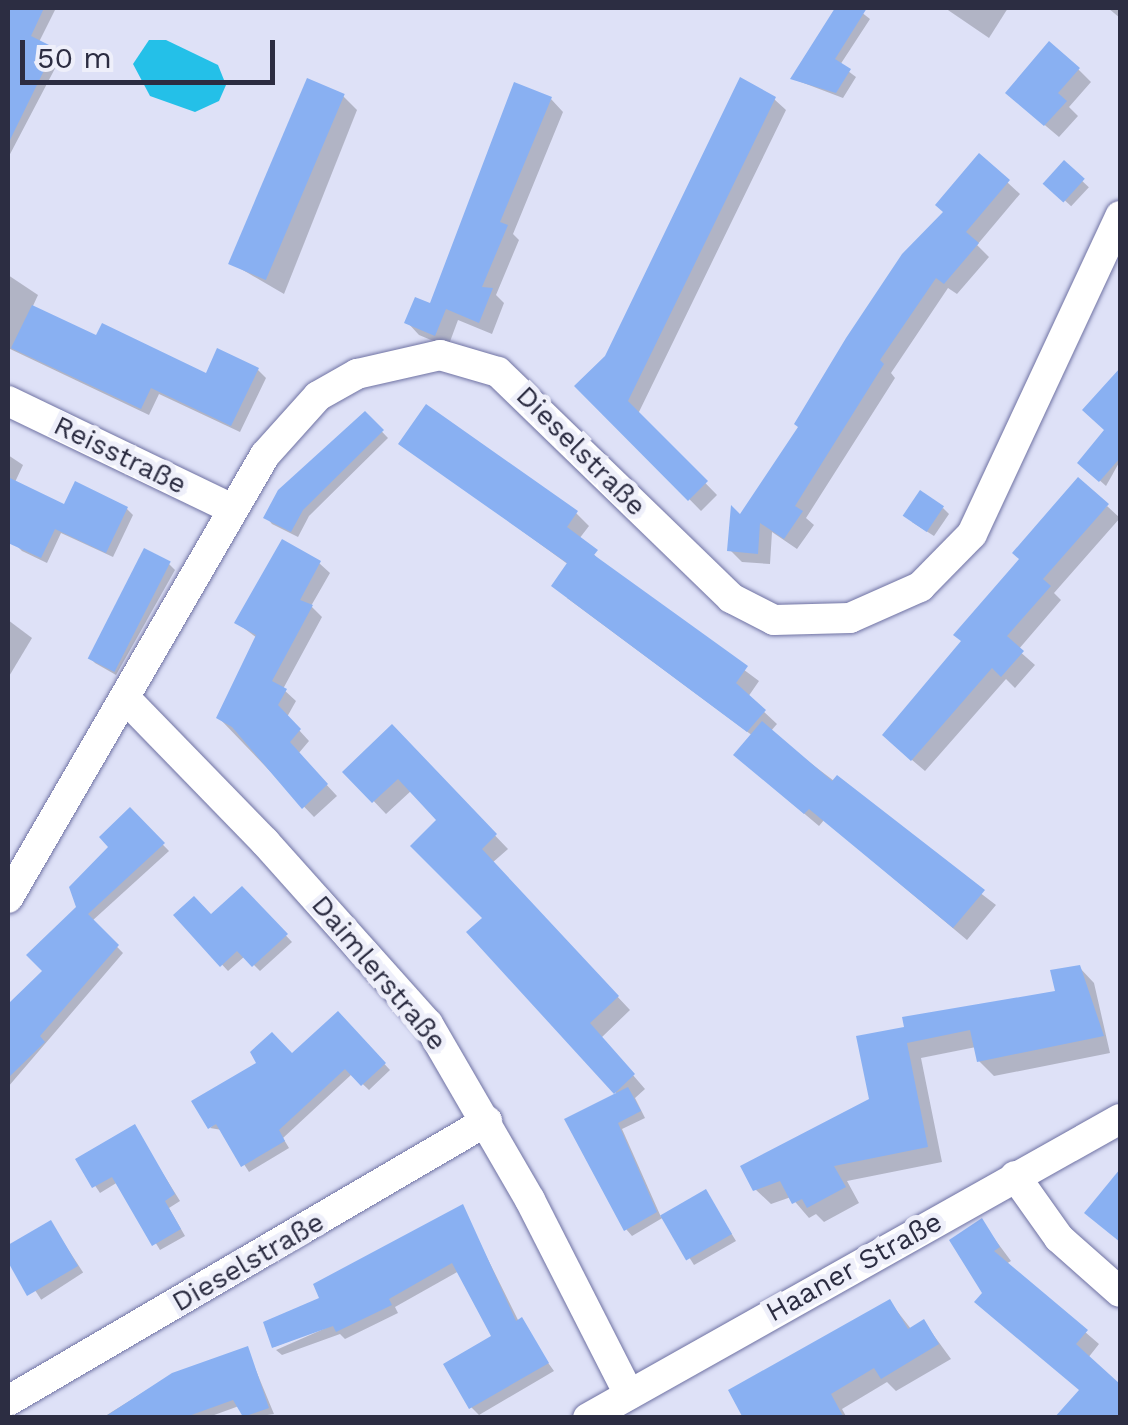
<!DOCTYPE html>
<html>
<head>
<meta charset="utf-8">
<style>
	body { margin:0 }
	#map { position:relative; width:1128px; height:1425px; overflow:hidden; background:#dee1f7; font-family:"Work Sans",sans-serif }
	div>[style] { position:absolute }
	.water>* { inset:0; background:#24c0e8 }
	.shadow>* { inset:0; background:#0003; transform-origin:0 0 }
	.building>* { inset:0; background:#89b0f2; transform-origin:0 0 }
	.roads { filter:drop-shadow(0 0 2px #6f72a3) drop-shadow(0 0 2px #6f72a3) }
	.minor>* { height:30px; margin:-15px; padding:0 15px; transform-origin:15px; border-radius:15px; background:#fff }
	span { translate:-50% -50%; white-space:nowrap; text-align:center; line-height:1.15; -webkit-text-stroke:10px #eeeffa; paint-order:stroke }
	.street-label { font-size:28px; color:#2c2d42 }
	.frame { position:absolute; inset:0; border:10px solid #2c2d42; pointer-events:none }
	.scale { position:absolute; left:20px; top:40px; width:255px; height:45px; box-sizing:border-box; border:5px solid #2c2d42; border-top:0; padding-left:12px; font-size:30px; line-height:35px; white-space:nowrap; color:#2c2d42; -webkit-text-stroke:8px #eeeffa; paint-order:stroke }
</style>
</head>
<body>
<div id="map">
	<div class="water">
		<i style="clip-path:polygon(149px 40px,166px 40px,218px 65px,226px 85px,219px 101px,195px 112px,150px 96px,133px 64px)"></i>
	</div>
	<div class="shadow">
		<i style="clip-path:polygon(8px 8px,56px 8px,39px 42px,61px 57px,8px 158px)"></i>
		<i style="clip-path:polygon(838px 8px,856px 8px,870px 19px,840px 65px,856px 77px,843px 98px,793px 79px)"></i>
		<i style="clip-path:polygon(945px 8px,1008px 8px,989px 38px)"></i>
		<i style="clip-path:polygon(1108px 8px,1120px 8px,1120px 18px)"></i>
		<i style="clip-path:polygon(1078px 69px,1091px 82px,1069px 107px,1078px 116px,1059px 137px,1021px 105px)"></i>
		<i style="clip-path:polygon(343px 96px,357px 110px,284px 294px,236px 266px)"></i>
		<i style="clip-path:polygon(551px 99px,563px 112px,513px 234px,519px 240px,496px 295px,504px 303px,492px 334px,458px 320px,448px 347px,419px 335px,407px 322px,432px 306px)"></i>
		<i style="clip-path:polygon(774px 99px,786px 110px,638px 414px,717px 495px,701px 511px,578px 386px,607px 358px)"></i>
		<i style="clip-path:polygon(980px 157px,1020px 194px,977px 245px,989px 257px,957px 294px,948px 288px,891px 373px,895px 378px,806px 518px,814px 525px,797px 549px,772px 532px,770px 564px,742px 562px,730px 550px,740px 518px)"></i>
		<i style="left:1064px;top:164px;width:34px;height:26px;rotate:43deg"></i>
		<i style="clip-path:polygon(8px 275px,38px 295px,32px 308px,97px 339px,207px 376px,258px 370px,266px 378px,240px 432px,159px 394px,149px 415px,8px 348px)"></i>
		<i style="clip-path:polygon(365px 414px,388px 438px,309px 516px,298px 537px,272px 524px,267px 518px)"></i>
		<i style="clip-path:polygon(402px 444px,576px 513px,589px 526px,579px 539px,607px 568px,759px 681px,748px 697px,777px 724px,770px 732px,996px 905px,967px 940px,824px 820px,819px 826px,750px 768px,753px 736px,567px 598px,569px 565px)"></i>
		<i style="clip-path:polygon(1103px 446px,1120px 461px,1106px 486px,1080px 463px)"></i>
		<i style="clip-path:polygon(8px 455px,23px 465px,8px 497px)"></i>
		<i style="clip-path:polygon(19px 486px,65px 508px,127px 509px,133px 515px,113px 557px,61px 533px,47px 563px,22px 551px,16px 545px,21px 534px,8px 527px)"></i>
		<i style="clip-path:polygon(1107px 506px,1120px 518px,1054px 593px,1061px 600px,1018px 650px,1035px 665px,1015px 688px,1006px 679px,925px 771px,898px 748px,964px 642px)"></i>
		<i style="clip-path:polygon(943px 508px,949px 514px,934px 536px,912px 522px)"></i>
		<i style="clip-path:polygon(319px 563px,330px 573px,311px 606px,322px 617px,283px 689px,296px 701px,287px 717px,309px 741px,298px 754px,337px 796px,314px 817px,219px 718px,257px 638px,237px 623px)"></i>
		<i style="clip-path:polygon(169px 564px,175px 570px,116px 675px,95px 663px,89px 657px)"></i>
		<i style="clip-path:polygon(8px 620px,32px 638px,8px 678px)"></i>
		<i style="clip-path:polygon(392px 728px,508px 849px,492px 863px,630px 1010px,601px 1038px,645px 1089px,635px 1098px,645px 1118px,622px 1129px,661px 1217px,706px 1192px,736px 1241px,694px 1265px,664px 1217px,632px 1236px,626px 1229px,568px 1120px,618px 1095px,470px 933px,485px 918px,440px 820px,412px 790px,386px 814px,346px 772px)"></i>
		<i style="clip-path:polygon(130px 811px,169px 851px,92px 921px,123px 953px,8px 1087px,8px 1007px,45px 971px)"></i>
		<i style="clip-path:polygon(242px 889px,292px 942px,260px 971px,245px 956px,228px 971px,176px 915px,211px 918px)"></i>
		<i style="clip-path:polygon(1079px 967px,1094px 983px,1110px 1053px,994px 1076px,979px 1061px,976px 1047px,921px 1058px,942px 1162px,847px 1181px,859px 1203px,824px 1222px,816px 1214px,809px 1218px,791px 1197px,771px 1204px,755px 1189px,871px 1100px,859px 1038px,1058px 993px)"></i>
		<i style="clip-path:polygon(338px 1014px,390px 1070px,369px 1090px,352px 1074px,283px 1138px,289px 1148px,249px 1172px,222px 1130px,210px 1128px)"></i>
		<i style="clip-path:polygon(134px 1127px,180px 1201px,169px 1208px,185px 1236px,160px 1250px,118px 1182px,100px 1193px,78px 1160px)"></i>
		<i style="clip-path:polygon(462px 1207px,519px 1322px,554px 1371px,479px 1415px,471px 1407px,446px 1364px,494px 1337px,459px 1271px,395px 1307px,398px 1313px,345px 1339px,340px 1334px,282px 1355px,276px 1350px,344px 1320px,274px 1347px,266px 1323px,323px 1299px,316px 1285px)"></i>
		<i style="clip-path:polygon(982px 1222px,1011px 1261px,1006px 1264px,1099px 1344px,1088px 1358px,1120px 1388px,1120px 1418px,1076px 1418px,1082px 1391px,985px 1293px)"></i>
		<i style="left:51px;top:1223px;width:59px;height:50px;rotate:57deg"></i>
		<i style="clip-path:polygon(890px 1302px,911px 1329px,924px 1322px,951px 1359px,896px 1391px,887px 1382px,842px 1409px,847px 1418px,746px 1418px)"></i>
		<i style="clip-path:polygon(247px 1349px,274px 1414px,247px 1418px,239px 1406px,206px 1418px,102px 1418px,155px 1385px)"></i>
	</div>
	<div class="building">
		<i style="clip-path:polygon(8px 8px,44px 8px,31px 36px,55px 48px,8px 144px)"></i>
		<i style="clip-path:polygon(835px 8px,867px 8px,835px 59px,851px 69px,836px 93px,790px 79px)"></i>
		<i style="clip-path:polygon(1049px 41px,1080px 68px,1058px 93px,1067px 101px,1044px 126px,1005px 93px)"></i>
		<i style="clip-path:polygon(740px 77px,776px 97px,628px 401px,708px 481px,688px 501px,574px 386px,605px 356px)"></i>
		<i style="left:307px;top:78px;width:41px;height:202px;rotate:23deg"></i>
		<i style="clip-path:polygon(514px 82px,552px 97px,500px 222px,508px 225px,482px 287px,493px 288px,479px 323px,446px 309px,435px 336px,404px 323px,415px 297px,430px 303px)"></i>
		<i style="clip-path:polygon(979px 153px,1010px 180px,966px 232px,979px 243px,944px 284px,936px 278px,880px 360px,884px 364px,795px 506px,803px 511px,784px 539px,760px 523px,758px 554px,727px 551px,731px 505px,740px 514px,798px 427px,794px 424px,846px 338px,902px 254px,943px 212px,935px 205px)"></i>
		<i style="left:1064px;top:160px;width:28px;height:32px;rotate:42deg"></i>
		<i style="clip-path:polygon(32px 305px,96px 335px,102px 323px,206px 373px,217px 348px,259px 368px,231px 426px,151px 388px,141px 409px,11px 348px)"></i>
		<i style="clip-path:polygon(1120px 368px,1120px 458px,1099px 482px,1077px 463px,1104px 430px,1082px 410px)"></i>
		<i style="clip-path:polygon(426px 404px,578px 511px,567px 527px,598px 550px,594px 555px,748px 666px,736px 683px,766px 710px,747px 732px,551px 586px,567px 563px,398px 444px)"></i>
		<i style="clip-path:polygon(365px 411px,384px 430px,303px 510px,291px 532px,263px 518px,278px 490px)"></i>
		<i style="clip-path:polygon(8px 477px,64px 504px,75px 481px,128px 507px,106px 553px,55px 529px,41px 558px,8px 543px)"></i>
		<i style="clip-path:polygon(1078px 477px,1109px 504px,1043px 579px,1051px 586px,1007px 636px,1024px 651px,1001px 677px,992px 668px,911px 761px,882px 735px,961px 641px,953px 635px,1019px 559px,1012px 553px)"></i>
		<i style="left:920px;top:490px;width:29px;height:31px;rotate:34deg"></i>
		<i style="clip-path:polygon(282px 539px,321px 561px,300px 600px,313px 605px,272px 681px,287px 689px,278px 705px,301px 729px,290px 742px,328px 784px,302px 809px,232px 727px,216px 718px,256px 635px,234px 623px)"></i>
		<i style="left:144px;top:548px;width:30px;height:124px;rotate:27deg"></i>
		<i style="clip-path:polygon(762px 721px,832px 781px,837px 775px,985px 890px,953px 928px,809px 809px,804px 814px,733px 755px)"></i>
		<i style="clip-path:polygon(392px 724px,497px 834px,482px 849px,619px 996px,590px 1023px,635px 1074px,614px 1094px,466px 932px,482px 918px,410px 846px,436px 820px,398px 779px,372px 803px,342px 772px)"></i>
		<i style="clip-path:polygon(130px 807px,165px 843px,88px 914px,119px 945px,40px 1036px,45px 1042px,8px 1078px,8px 1004px,42px 971px,26px 955px,76px 907px,69px 887px,108px 847px,99px 837px)"></i>
		<i style="clip-path:polygon(242px 886px,288px 934px,252px 967px,237px 951px,220px 967px,173px 915px,194px 896px,211px 914px)"></i>
		<i style="clip-path:polygon(1080px 965px,1104px 1036px,977px 1062px,970px 1030px,907px 1043px,928px 1147px,834px 1166px,846px 1187px,807px 1208px,802px 1199px,792px 1204px,780px 1181px,753px 1191px,740px 1166px,869px 1099px,856px 1036px,904px 1027px,902px 1017px,1055px 991px,1050px 970px)"></i>
		<i style="clip-path:polygon(338px 1011px,386px 1063px,361px 1086px,345px 1069px,279px 1130px,285px 1141px,241px 1167px,216px 1124px,208px 1129px,191px 1101px,256px 1063px,250px 1052px,272px 1032px,292px 1053px)"></i>
		<i style="clip-path:polygon(628px 1087px,641px 1111px,618px 1123px,657px 1212px,624px 1231px,564px 1119px)"></i>
		<i style="clip-path:polygon(135px 1124px,175px 1194px,165px 1201px,181px 1229px,152px 1246px,112px 1177px,92px 1188px,75px 1159px)"></i>
		<i style="clip-path:polygon(1120px 1169px,1120px 1242px,1084px 1213px)"></i>
		<i style="left:706px;top:1189px;width:52px;height:53px;rotate:60deg"></i>
		<i style="clip-path:polygon(463px 1204px,516px 1321px,522px 1317px,549px 1363px,469px 1409px,443px 1364px,491px 1336px,452px 1263px,389px 1299px,392px 1305px,336px 1332px,333px 1326px,272px 1348px,263px 1322px,319px 1298px,313px 1284px)"></i>
		<i style="clip-path:polygon(982px 1218px,1000px 1247px,994px 1251px,1088px 1330px,1076px 1344px,1120px 1384px,1120px 1418px,1054px 1418px,1079px 1390px,974px 1302px,982px 1293px,949px 1240px)"></i>
		<i style="clip-path:polygon(51px 1220px,78px 1266px,27px 1296px,8px 1262px,8px 1245px)"></i>
		<i style="clip-path:polygon(890px 1299px,908px 1329px,924px 1319px,939px 1344px,881px 1379px,874px 1368px,831px 1394px,844px 1418px,743px 1418px,728px 1390px)"></i>
		<i style="clip-path:polygon(248px 1346px,269px 1408px,243px 1417px,233px 1400px,183px 1418px,103px 1418px,172px 1373px)"></i>
	</div>
	<div class="roads">
		<div class="minor">
			<i style="left:8px;top:401px;width:249px;rotate:25.7deg"></i>
			<i style="left:127px;top:700px;width:198px;rotate:45.8deg"></i>
			<i style="left:265px;top:842px;width:244px;rotate:48.2deg"></i>
			<i style="left:428px;top:1024px;width:203px;rotate:59.9deg"></i>
			<i style="left:530px;top:1200px;width:218px;rotate:63deg"></i>
			<i style="left:8px;top:898px;width:512px;rotate:-59.88deg"></i>
			<i style="left:265px;top:455px;width:79px;rotate:-48.1deg"></i>
			<i style="left:318px;top:396px;width:45px;rotate:-29.4deg"></i>
			<i style="left:357px;top:374px;width:85px;rotate:-12.9deg"></i>
			<i style="left:440px;top:355px;width:60px;rotate:16.3deg"></i>
			<i style="left:498px;top:372px;width:325px;rotate:44.1deg"></i>
			<i style="left:731px;top:598px;width:48px;rotate:27.1deg"></i>
			<i style="left:774px;top:620px;width:76px;rotate:-1.5deg"></i>
			<i style="left:850px;top:618px;width:77px;rotate:-23.9deg"></i>
			<i style="left:920px;top:587px;width:74px;rotate:-45.5deg"></i>
			<i style="left:972px;top:534px;width:351px;rotate:-65deg"></i>
			<i style="left:1015px;top:1176px;width:76px;rotate:54.6deg"></i>
			<i style="left:1059px;top:1238px;width:81px;rotate:41.5deg"></i>
			<i style="left:8px;top:1401px;width:555px;rotate:-30.31deg"></i>
			<i style="left:588px;top:1418px;width:610px;rotate:-29.34deg"></i>
		</div>
	</div>
	<div class="street-label">
		<span style="left:581px;top:451px;rotate:45deg">Dieselstraße</span>
		<span style="left:120px;top:455px;rotate:26deg">Reisstraße</span>
		<span style="left:379px;top:973px;rotate:50deg">Daimlerstraße</span>
		<span style="left:248px;top:1262px;rotate:-30deg">Dieselstraße</span>
		<span style="left:854px;top:1267px;rotate:-29deg">Haaner Straße</span>
	</div>
	<div class="frame"></div>
	<div class="scale">50 m</div>
</div>
</body>
</html>
